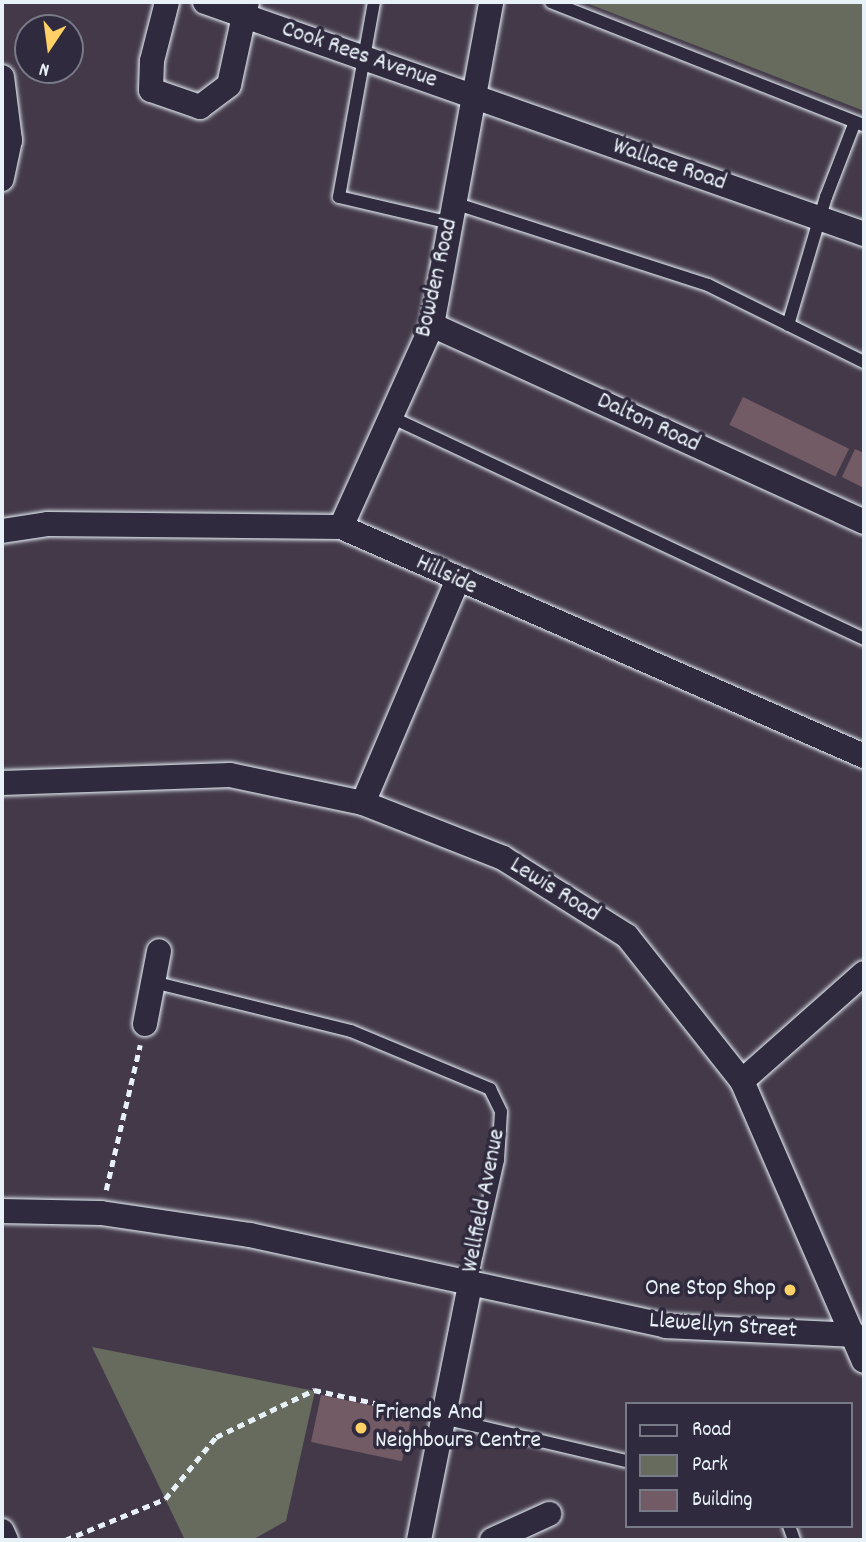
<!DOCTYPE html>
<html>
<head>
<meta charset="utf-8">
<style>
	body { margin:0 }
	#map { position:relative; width:866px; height:1542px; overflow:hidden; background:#433949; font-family:Dekko,sans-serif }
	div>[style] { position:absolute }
	.green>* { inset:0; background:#666b5e }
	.building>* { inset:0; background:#735b65; transform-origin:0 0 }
	.path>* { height:4.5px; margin-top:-2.25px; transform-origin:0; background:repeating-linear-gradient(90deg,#e8f1f8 0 7px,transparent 0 12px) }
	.roads { filter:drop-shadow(0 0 2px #e8f1f8) drop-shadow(0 0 2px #e8f1f8) }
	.service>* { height:12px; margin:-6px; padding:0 6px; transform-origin:6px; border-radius:6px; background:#2f2a3d }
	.minor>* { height:24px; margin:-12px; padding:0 12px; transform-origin:12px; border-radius:12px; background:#2f2a3d }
	.dots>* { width:19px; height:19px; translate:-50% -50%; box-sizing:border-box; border:4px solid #2f2a3d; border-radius:50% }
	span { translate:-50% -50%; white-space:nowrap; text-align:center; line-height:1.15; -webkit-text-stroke:7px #2f2a3d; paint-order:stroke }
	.street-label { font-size:24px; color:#e8f1f8 }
	.poi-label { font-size:24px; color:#e8f1f8 }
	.right { translate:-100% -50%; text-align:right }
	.left { translate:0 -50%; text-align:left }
	.frame { position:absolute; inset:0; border:4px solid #e8f1f8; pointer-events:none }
	.legend { position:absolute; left:625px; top:1402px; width:228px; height:126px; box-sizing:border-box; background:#2f2a3d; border:2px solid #797a88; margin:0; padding:9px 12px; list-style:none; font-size:21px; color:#e8f1f8 }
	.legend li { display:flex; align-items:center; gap:14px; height:35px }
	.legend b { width:35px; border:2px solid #797a88 }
	.north { position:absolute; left:14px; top:14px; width:70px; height:70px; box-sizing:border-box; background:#2f2a3d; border:2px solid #797a88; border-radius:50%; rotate:193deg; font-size:19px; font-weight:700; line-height:28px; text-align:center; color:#e8f1f8 }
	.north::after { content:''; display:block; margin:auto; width:24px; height:32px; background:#ffd166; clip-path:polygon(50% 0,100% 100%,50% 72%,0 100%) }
</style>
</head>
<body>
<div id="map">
	<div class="green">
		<i style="clip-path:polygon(584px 2px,864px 2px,864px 111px,859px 109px)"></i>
		<i style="clip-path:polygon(92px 1347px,315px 1391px,286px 1521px,252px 1540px,185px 1540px)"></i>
	</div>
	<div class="building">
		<i style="left:743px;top:397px;width:118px;height:31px;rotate:26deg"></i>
		<i style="clip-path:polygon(855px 449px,864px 453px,864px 488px,842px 477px)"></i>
		<i style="left:321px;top:1395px;width:93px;height:48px;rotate:12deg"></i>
	</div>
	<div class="path">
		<i style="left:106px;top:1190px;width:149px;rotate:-76.8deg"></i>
		<i style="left:65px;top:1540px;width:108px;rotate:-22.3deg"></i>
		<i style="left:165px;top:1499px;width:80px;rotate:-50.6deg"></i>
		<i style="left:216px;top:1437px;width:109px;rotate:-25.6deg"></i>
		<i style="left:314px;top:1390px;width:109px;rotate:12.1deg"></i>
	</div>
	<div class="roads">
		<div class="service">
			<i style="left:374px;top:2px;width:198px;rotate:100.2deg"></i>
			<i style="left:339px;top:197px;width:115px;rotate:13.1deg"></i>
			<i style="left:551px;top:2px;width:336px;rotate:21.5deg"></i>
			<i style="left:454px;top:203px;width:267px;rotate:17.9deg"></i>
			<i style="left:708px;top:285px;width:174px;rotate:26.3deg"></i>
			<i style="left:788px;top:325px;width:134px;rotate:-73.5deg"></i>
			<i style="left:826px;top:197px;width:80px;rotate:-68.9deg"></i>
			<i style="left:391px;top:417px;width:523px;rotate:25.14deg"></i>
			<i style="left:149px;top:981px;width:208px;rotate:13.9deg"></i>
			<i style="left:351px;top:1031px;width:151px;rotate:22.6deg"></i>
			<i style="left:490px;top:1089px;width:25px;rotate:64deg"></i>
			<i style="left:501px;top:1112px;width:48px;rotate:93.6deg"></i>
			<i style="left:498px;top:1160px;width:127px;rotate:102.7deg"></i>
			<i style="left:443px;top:1418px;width:188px;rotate:13.2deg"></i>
			<i style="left:789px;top:1526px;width:15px;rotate:70deg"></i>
		</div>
		<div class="minor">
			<i style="left:167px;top:2px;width:61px;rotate:104.3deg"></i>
			<i style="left:152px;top:61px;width:29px;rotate:92deg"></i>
			<i style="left:151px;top:90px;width:52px;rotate:19.1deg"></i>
			<i style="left:200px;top:107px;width:36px;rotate:-37deg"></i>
			<i style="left:229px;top:85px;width:85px;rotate:-77.8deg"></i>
			<i style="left:205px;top:2px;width:699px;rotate:19.39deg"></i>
			<i style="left:2px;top:77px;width:64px;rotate:82.8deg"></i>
			<i style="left:10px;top:140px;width:40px;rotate:102deg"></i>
			<i style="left:432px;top:325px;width:475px;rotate:24.5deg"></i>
			<i style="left:341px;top:527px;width:222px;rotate:-65.7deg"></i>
			<i style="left:432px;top:325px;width:328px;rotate:-79.6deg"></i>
			<i style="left:2px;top:531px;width:47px;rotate:-8.7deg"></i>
			<i style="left:48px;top:524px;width:293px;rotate:0.6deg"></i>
			<i style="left:341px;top:527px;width:571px;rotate:23.65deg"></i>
			<i style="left:2px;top:783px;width:228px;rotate:-2deg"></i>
			<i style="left:230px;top:775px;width:136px;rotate:11.9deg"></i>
			<i style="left:363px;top:803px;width:150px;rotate:21.4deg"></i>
			<i style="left:503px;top:858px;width:146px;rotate:32.2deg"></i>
			<i style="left:627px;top:936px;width:185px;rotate:51.6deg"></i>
			<i style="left:742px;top:1081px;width:305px;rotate:66.5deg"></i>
			<i style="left:363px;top:803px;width:240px;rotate:-67deg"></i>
			<i style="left:145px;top:1024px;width:74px;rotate:-79.1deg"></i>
			<i style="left:742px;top:1081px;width:163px;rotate:-41.5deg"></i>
			<i style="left:2px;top:1211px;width:99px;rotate:1.2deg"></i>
			<i style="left:101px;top:1213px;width:151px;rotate:8.4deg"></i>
			<i style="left:250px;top:1235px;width:426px;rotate:12.3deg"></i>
			<i style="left:666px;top:1326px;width:189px;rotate:2.7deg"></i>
			<i style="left:2px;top:1531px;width:10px;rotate:66deg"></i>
			<i style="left:419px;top:1540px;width:261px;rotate:-78.7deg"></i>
			<i style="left:492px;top:1540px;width:63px;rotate:-24.5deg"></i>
		</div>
	</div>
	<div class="dots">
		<i style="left:790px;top:1290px;background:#ffd166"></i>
		<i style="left:361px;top:1428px;background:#ffd166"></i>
	</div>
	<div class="street-label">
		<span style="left:359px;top:56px;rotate:19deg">Cook Rees Avenue</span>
		<span style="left:669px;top:166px;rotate:19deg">Wallace Road</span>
		<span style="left:438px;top:278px;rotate:-77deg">Bowden Road</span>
		<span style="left:648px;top:424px;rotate:25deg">Dalton Road</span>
		<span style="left:446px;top:576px;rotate:25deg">Hillside</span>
		<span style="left:554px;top:891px;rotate:32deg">Lewis Road</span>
		<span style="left:485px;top:1201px;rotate:-79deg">Wellfield Avenue</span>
		<span style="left:723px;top:1327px;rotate:4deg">Llewellyn Street</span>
	</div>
	<div class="poi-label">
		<span class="right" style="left:776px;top:1290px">One Stop Shop</span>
		<span class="left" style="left:375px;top:1428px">Friends And<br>Neighbours Centre</span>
	</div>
	<div class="frame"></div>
	<ul class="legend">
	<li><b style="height:9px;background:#2f2a3d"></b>Road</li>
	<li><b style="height:19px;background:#666b5e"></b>Park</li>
	<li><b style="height:19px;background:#735b65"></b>Building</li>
	</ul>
	<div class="north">N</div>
</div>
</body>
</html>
